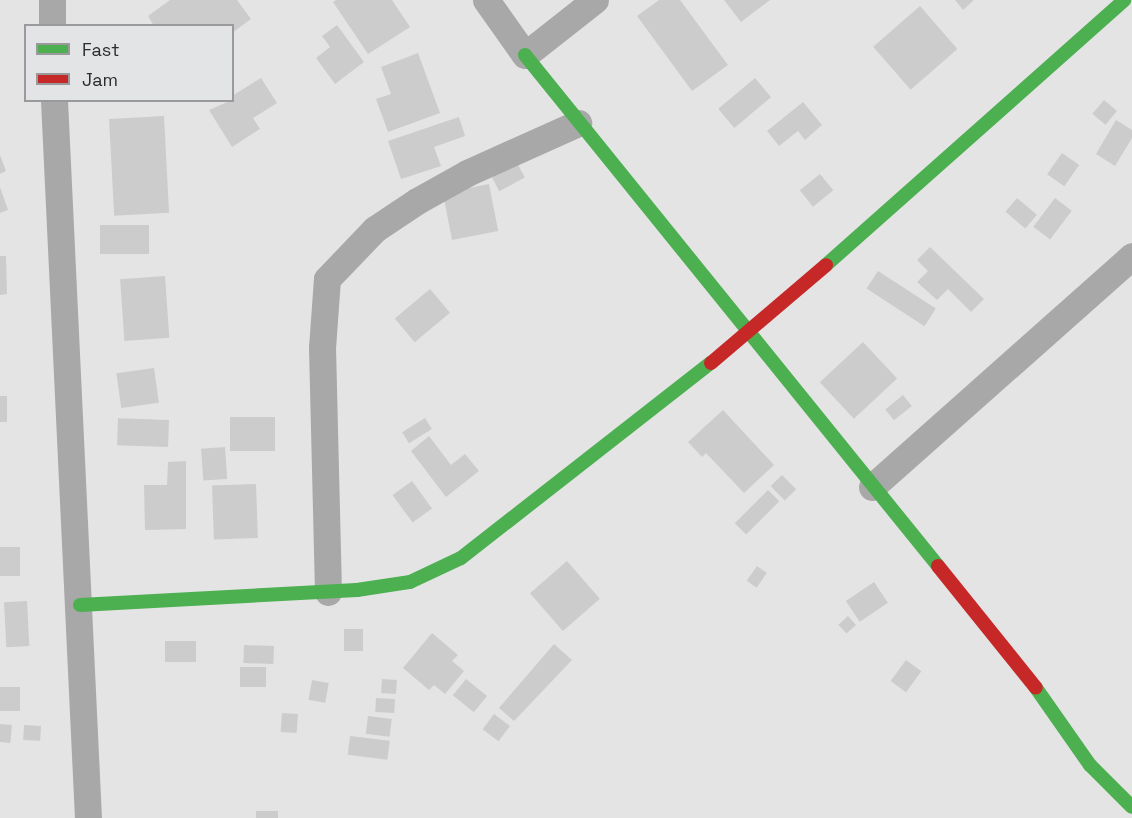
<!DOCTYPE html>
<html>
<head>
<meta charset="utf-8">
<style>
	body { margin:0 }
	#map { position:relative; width:1132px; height:818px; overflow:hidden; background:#e4e4e5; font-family:"Space Grotesk",sans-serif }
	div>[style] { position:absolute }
	.building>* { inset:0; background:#ccc; transform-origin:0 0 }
	.street>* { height:27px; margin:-13.5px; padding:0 13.5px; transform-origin:13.5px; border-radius:13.5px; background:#a8a8a9 }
	.fast>* { height:14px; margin:-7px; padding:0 7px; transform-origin:7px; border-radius:7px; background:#4caf50 }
	.jam>* { height:14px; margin:-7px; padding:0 7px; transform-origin:7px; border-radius:7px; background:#c62828 }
	span { translate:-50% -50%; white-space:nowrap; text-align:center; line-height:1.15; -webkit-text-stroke:5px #e3e4e6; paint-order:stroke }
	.legend { position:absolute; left:24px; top:24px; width:210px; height:78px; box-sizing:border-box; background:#e3e4e6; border:2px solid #9a9a9c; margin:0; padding:8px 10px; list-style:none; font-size:18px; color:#2c2c2d }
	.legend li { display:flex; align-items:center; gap:12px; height:30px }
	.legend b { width:30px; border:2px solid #9a9a9c }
</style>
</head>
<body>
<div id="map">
	<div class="building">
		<i style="clip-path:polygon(170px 0,237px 0,251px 19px,232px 33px,232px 26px,154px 26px,148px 16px)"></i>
		<i style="clip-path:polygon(336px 0,392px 0,410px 27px,368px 54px,333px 2px)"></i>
		<i style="clip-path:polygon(659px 0,680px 0,728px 65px,692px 91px,637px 16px)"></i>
		<i style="clip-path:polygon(724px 0,770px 0,741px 22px)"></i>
		<i style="clip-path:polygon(955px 0,974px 0,963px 10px)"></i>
		<i style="left:920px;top:6px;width:57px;height:62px;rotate:49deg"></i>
		<i style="clip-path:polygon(337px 25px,364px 62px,335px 84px,316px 58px,330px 47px,322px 36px)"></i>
		<i style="clip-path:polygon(418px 53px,440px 113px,388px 132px,376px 99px,391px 94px,381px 67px)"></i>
		<i style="clip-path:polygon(261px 78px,277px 103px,253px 118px,260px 129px,232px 147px,209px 110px,232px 100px,232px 96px)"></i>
		<i style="left:755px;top:78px;width:25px;height:48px;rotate:50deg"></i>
		<i style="left:1104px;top:100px;width:17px;height:18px;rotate:40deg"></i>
		<i style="clip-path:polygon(803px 102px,822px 125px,805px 140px,798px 131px,779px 146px,767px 131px)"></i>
		<i style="left:164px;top:116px;width:97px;height:55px;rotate:87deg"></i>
		<i style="clip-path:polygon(459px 117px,465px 136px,434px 147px,441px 166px,401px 179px,388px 141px)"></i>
		<i style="clip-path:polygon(1116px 120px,1132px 130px,1132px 138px,1115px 166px,1096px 154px)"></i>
		<i style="left:1062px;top:153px;width:21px;height:26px;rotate:35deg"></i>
		<i style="clip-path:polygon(0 155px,6px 171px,0 174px)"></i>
		<i style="left:515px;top:159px;width:21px;height:29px;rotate:62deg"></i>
		<i style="left:820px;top:174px;width:21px;height:26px;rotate:51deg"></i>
		<i style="left:489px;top:184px;width:48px;height:47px;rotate:79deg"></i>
		<i style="clip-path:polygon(0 187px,8px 210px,0 213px)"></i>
		<i style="left:1017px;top:198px;width:26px;height:18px;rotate:40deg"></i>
		<i style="left:1055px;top:198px;width:21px;height:36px;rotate:37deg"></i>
		<i style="left:100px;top:225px;width:49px;height:29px"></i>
		<i style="clip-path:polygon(930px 247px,984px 299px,971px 312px,948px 289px,937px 300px,917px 282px,928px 271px,917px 260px)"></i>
		<i style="clip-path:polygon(0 256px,6px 256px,7px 294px,0 295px)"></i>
		<i style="left:878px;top:271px;width:69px;height:21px;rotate:33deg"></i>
		<i style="left:165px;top:276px;width:62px;height:45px;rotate:86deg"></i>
		<i style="left:430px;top:289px;width:31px;height:46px;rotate:50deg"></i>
		<i style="left:863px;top:342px;width:50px;height:59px;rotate:47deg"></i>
		<i style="left:154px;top:368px;width:35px;height:38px;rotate:82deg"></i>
		<i style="left:903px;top:395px;width:14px;height:23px;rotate:51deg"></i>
		<i style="left:0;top:396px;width:7px;height:26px"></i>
		<i style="clip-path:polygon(723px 410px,774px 465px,744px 493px,706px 453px,702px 457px,688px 442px)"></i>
		<i style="left:230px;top:417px;width:45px;height:34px"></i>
		<i style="left:425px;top:418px;width:13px;height:27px;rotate:58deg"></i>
		<i style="left:169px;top:420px;width:27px;height:51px;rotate:92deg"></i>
		<i style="clip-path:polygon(429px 436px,451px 465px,465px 454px,479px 471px,446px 497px,411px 451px)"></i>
		<i style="left:225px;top:447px;width:32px;height:24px;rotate:86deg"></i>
		<i style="clip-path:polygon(186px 461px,186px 529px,145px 530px,144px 485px,167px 485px,168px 462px)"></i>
		<i style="left:782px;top:475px;width:20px;height:16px;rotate:45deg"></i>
		<i style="left:412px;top:481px;width:34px;height:24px;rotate:54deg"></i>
		<i style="left:256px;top:484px;width:54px;height:44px;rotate:88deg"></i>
		<i style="left:768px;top:490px;width:16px;height:47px;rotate:45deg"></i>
		<i style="left:0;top:547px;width:20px;height:29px"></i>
		<i style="left:567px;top:561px;width:50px;height:49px;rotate:49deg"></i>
		<i style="left:757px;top:566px;width:12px;height:18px;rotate:35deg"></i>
		<i style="left:874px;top:582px;width:25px;height:34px;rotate:56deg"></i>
		<i style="left:27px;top:601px;width:45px;height:23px;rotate:87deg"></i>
		<i style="left:848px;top:616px;width:12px;height:13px;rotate:48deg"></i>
		<i style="left:344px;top:629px;width:19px;height:22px"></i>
		<i style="clip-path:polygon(432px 633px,458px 655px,452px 661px,464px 671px,445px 694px,434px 685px,429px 690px,403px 668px)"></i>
		<i style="left:165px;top:641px;width:31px;height:21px"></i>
		<i style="clip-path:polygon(554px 644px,572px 660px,514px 721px,499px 708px)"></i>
		<i style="left:244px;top:645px;width:30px;height:18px;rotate:2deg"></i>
		<i style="left:906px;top:660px;width:19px;height:26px;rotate:36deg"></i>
		<i style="left:266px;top:667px;width:20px;height:26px;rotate:90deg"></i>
		<i style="left:382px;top:679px;width:15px;height:14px;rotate:4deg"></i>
		<i style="left:466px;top:679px;width:27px;height:21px;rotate:39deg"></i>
		<i style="left:312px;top:680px;width:17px;height:20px;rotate:10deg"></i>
		<i style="left:0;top:687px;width:20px;height:24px"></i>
		<i style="left:376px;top:698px;width:19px;height:14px;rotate:3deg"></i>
		<i style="left:282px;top:713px;width:16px;height:19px;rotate:4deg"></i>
		<i style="left:494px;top:714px;width:20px;height:19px;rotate:37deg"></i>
		<i style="left:368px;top:716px;width:24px;height:18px;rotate:7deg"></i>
		<i style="left:0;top:724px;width:12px;height:18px;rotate:5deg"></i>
		<i style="left:24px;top:725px;width:17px;height:15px;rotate:3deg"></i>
		<i style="left:350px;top:736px;width:40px;height:19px;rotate:7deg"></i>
		<i style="left:256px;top:811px;width:22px;height:7px"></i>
	</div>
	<div class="street">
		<i style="left:52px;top:0;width:26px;rotate:90deg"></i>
		<i style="left:486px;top:0;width:67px;rotate:54.7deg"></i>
		<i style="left:525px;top:55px;width:89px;rotate:-38.2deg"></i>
		<i style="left:54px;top:100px;width:719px;rotate:87.29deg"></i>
		<i style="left:872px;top:487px;width:348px;rotate:-41.6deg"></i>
		<i style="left:328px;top:592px;width:244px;rotate:-91.4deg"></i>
		<i style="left:322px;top:348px;width:69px;rotate:-85.9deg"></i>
		<i style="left:327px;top:279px;width:69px;rotate:-46.2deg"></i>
		<i style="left:375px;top:229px;width:50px;rotate:-33.7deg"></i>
		<i style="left:417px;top:201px;width:57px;rotate:-29.2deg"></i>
		<i style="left:467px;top:173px;width:122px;rotate:-24.2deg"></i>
	</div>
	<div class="fast">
		<i style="left:525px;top:55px;width:657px;rotate:51.05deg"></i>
		<i style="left:826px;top:265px;width:399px;rotate:-41.6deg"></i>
		<i style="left:80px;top:605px;width:277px;rotate:-3.1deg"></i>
		<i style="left:357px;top:590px;width:54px;rotate:-8.6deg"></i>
		<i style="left:410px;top:582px;width:56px;rotate:-25.2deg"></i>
		<i style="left:461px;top:558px;width:317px;rotate:-38deg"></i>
		<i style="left:1036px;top:688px;width:94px;rotate:55deg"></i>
		<i style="left:1090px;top:765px;width:59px;rotate:45deg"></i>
	</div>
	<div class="jam">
		<i style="left:711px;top:363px;width:151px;rotate:-40.4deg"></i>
		<i style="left:938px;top:566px;width:156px;rotate:51.2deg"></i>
	</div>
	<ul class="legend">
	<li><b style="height:8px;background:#4caf50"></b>Fast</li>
	<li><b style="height:8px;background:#c62828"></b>Jam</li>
	</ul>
</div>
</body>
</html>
